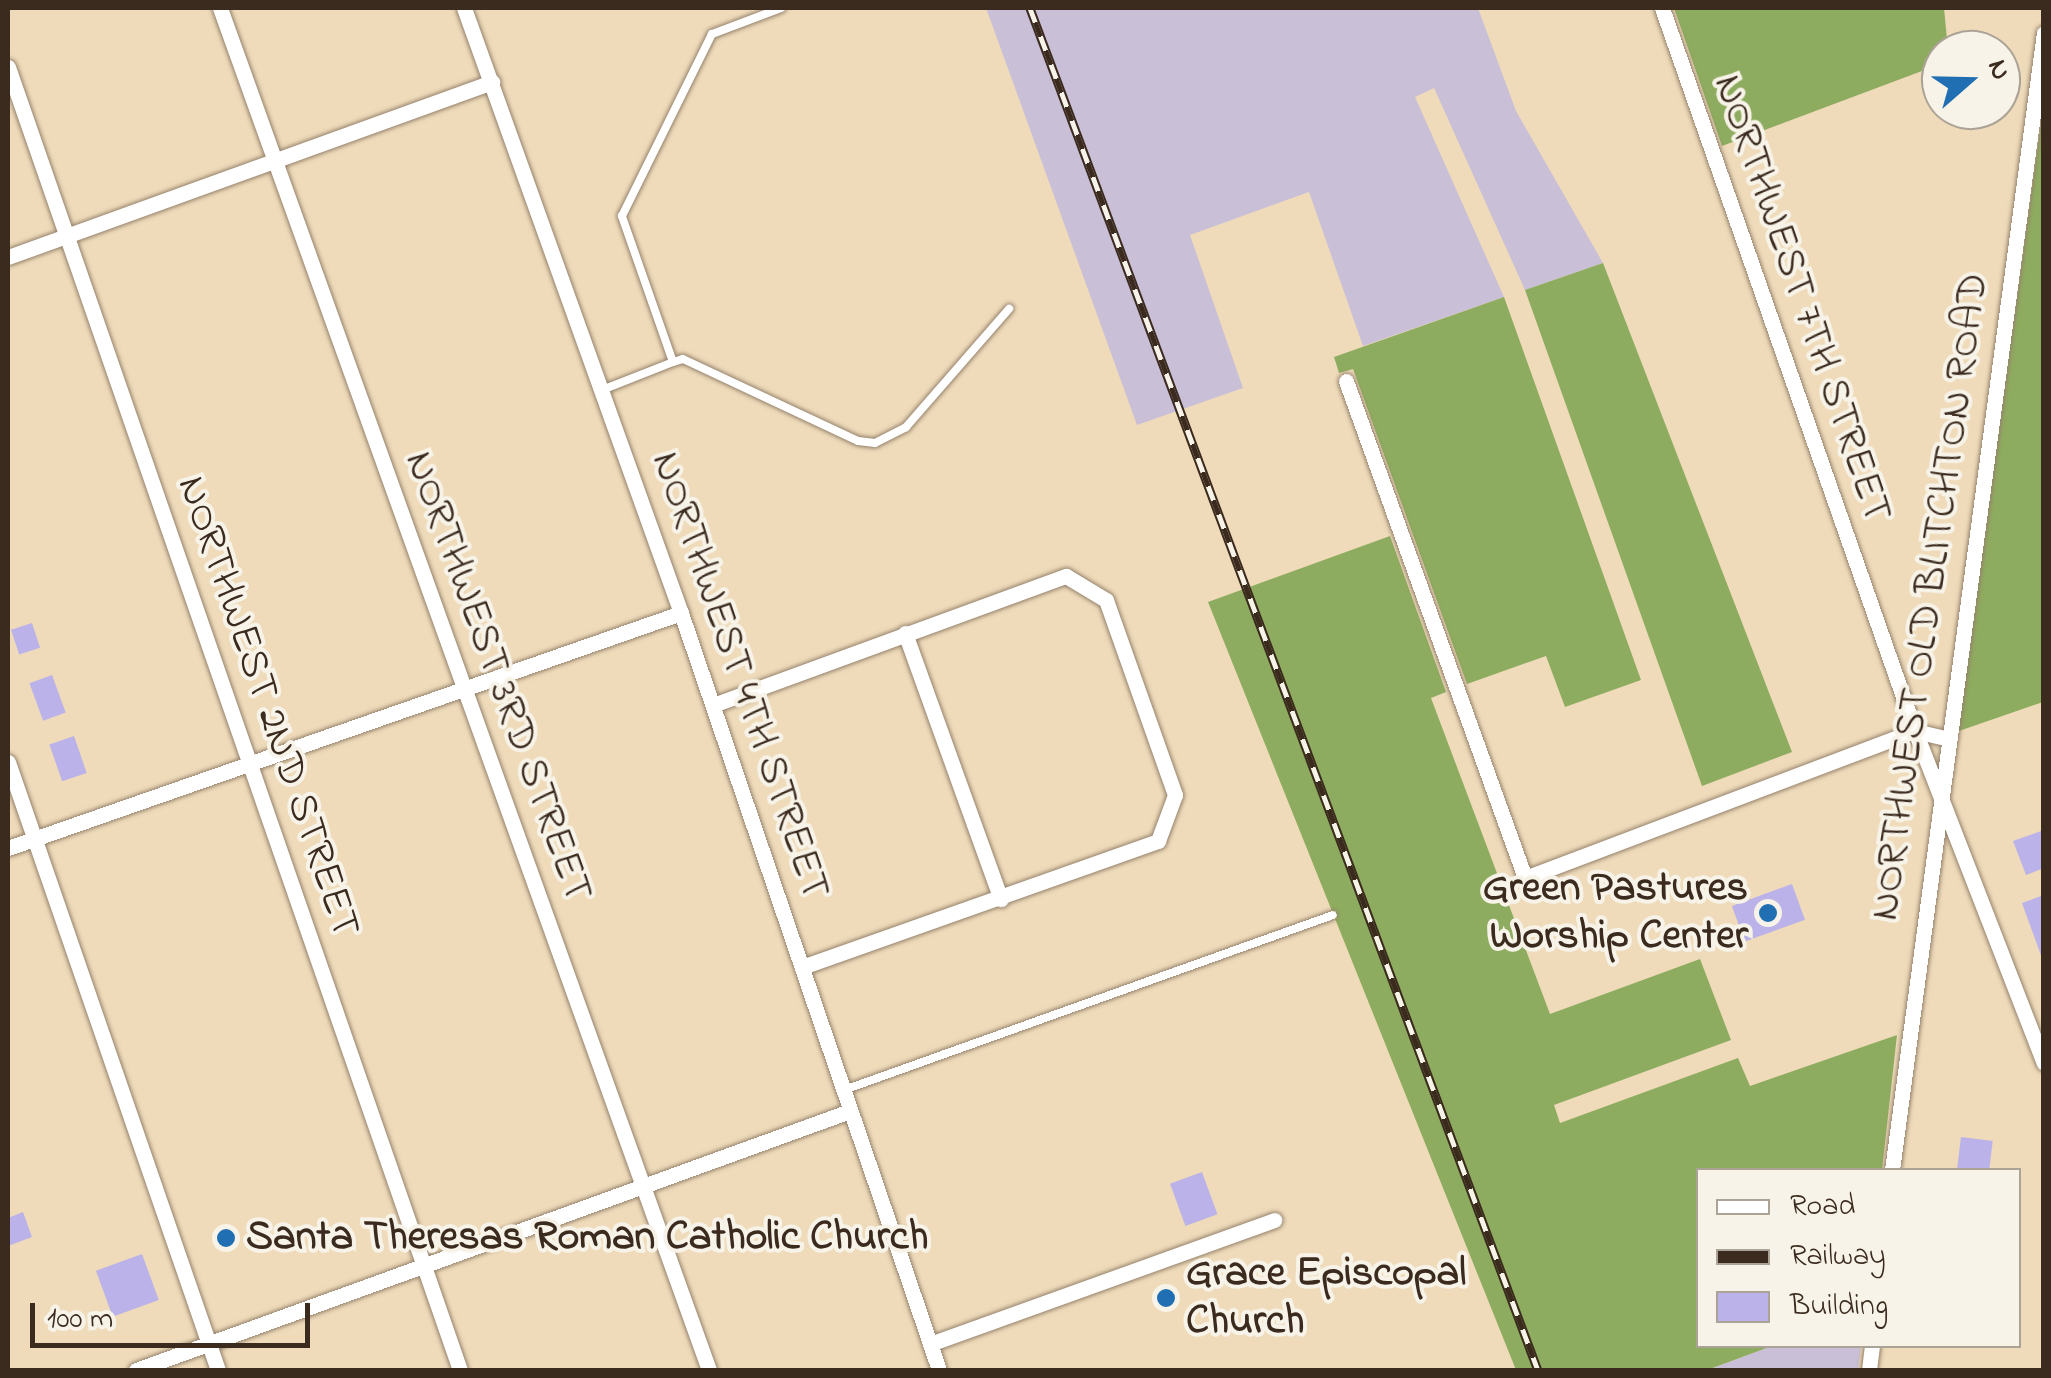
<!DOCTYPE html>
<html>
<head>
<meta charset="utf-8">
<style>
	body { margin:0 }
	#map { position:relative; width:2051px; height:1378px; overflow:hidden; background:#efdbba; font-family:"Indie Flower",sans-serif }
	div>[style] { position:absolute }
	.industrial>* { inset:0; background:#c9bfd7 }
	.forest>* { inset:0; background:#8eac5f }
	.building>* { inset:0; background:#bab2e9; transform-origin:0 0 }
	.roads { filter:drop-shadow(0 0 2px #95826c) drop-shadow(0 0 2px #95826c) }
	.service>* { height:8px; margin:-4px; padding:0 4px; transform-origin:4px; border-radius:4px; background:#fff }
	.minor>* { height:15px; margin:-7.5px; padding:0 7.5px; transform-origin:7.5px; border-radius:7.5px; background:#fff }
	.rail>* { height:9px; margin-top:-4.5px; transform-origin:0; background:repeating-linear-gradient(90deg,#f7f3e8 0 15px,#3b2a1e 0 30px); box-sizing:border-box; border-block:2px solid #3b2a1e }
	.dots>* { width:28px; height:28px; translate:-50% -50%; box-sizing:border-box; border:5px solid #f7f3e8; border-radius:50% }
	span { translate:-50% -50%; white-space:nowrap; text-align:center; line-height:1.15; -webkit-text-stroke:8px #f7f3e8; paint-order:stroke }
	.street-label { font-size:42px; color:#3b2a1e }
	.poi-label { font-size:42px; color:#3b2a1e; font-weight:700 }
	.right { translate:-100% -50%; text-align:right }
	.left { translate:0 -50%; text-align:left }
	.frame { position:absolute; inset:0; border:10px solid #3b2a1e; pointer-events:none }
	.legend { position:absolute; left:1696px; top:1168px; width:325px; height:180px; box-sizing:border-box; background:#f7f3e8; border:2px solid #aca397; margin:0; padding:12px 18px; list-style:none; font-size:30px; color:#3b2a1e }
	.legend li { display:flex; align-items:center; gap:20px; height:50px }
	.legend b { width:50px; border:2px solid #aca397 }
	.north { position:absolute; left:1921px; top:30px; width:100px; height:100px; box-sizing:border-box; background:#f7f3e8; border:2px solid #aca397; border-radius:50%; rotate:70deg; font-size:28px; font-weight:700; line-height:40px; text-align:center; color:#3b2a1e }
	.north::after { content:''; display:block; margin:auto; width:35px; height:45px; background:#1f6fb2; clip-path:polygon(50% 0,100% 100%,50% 72%,0 100%) }
	.scale { position:absolute; left:30px; top:1303px; width:280px; height:45px; box-sizing:border-box; border:5px solid #3b2a1e; border-top:0; padding-left:12px; font-size:30px; line-height:35px; white-space:nowrap; color:#3b2a1e; -webkit-text-stroke:8px #f7f3e8; paint-order:stroke }
</style>
</head>
<body>
<div id="map">
	<div class="industrial">
		<i style="clip-path:polygon(986px 8px,1478px 8px,1516px 111px,1603px 263px,1525px 290px,1434px 88px,1415px 97px,1504px 297px,1363px 346px,1309px 192px,1190px 235px,1243px 388px,1137px 425px)"></i>
		<i style="clip-path:polygon(1772px 1346px,1861px 1346px,1858px 1370px,1707px 1370px)"></i>
	</div>
	<div class="forest">
		<i style="clip-path:polygon(1674px 8px,1944px 8px,1948px 50px,1930px 68px,1722px 146px)"></i>
		<i style="clip-path:polygon(2043px 109px,2043px 702px,1959px 731px,1957px 730px)"></i>
		<i style="clip-path:polygon(1603px 263px,1792px 752px,1702px 786px,1525px 290px)"></i>
		<i style="clip-path:polygon(1504px 297px,1641px 680px,1565px 707px,1546px 656px,1467px 684px,1353px 369px,1339px 373px,1334px 357px)"></i>
		<i style="clip-path:polygon(1390px 536px,1446px 692px,1431px 698px,1550px 1014px,1700px 959px,1731px 1040px,1554px 1105px,1560px 1123px,1738px 1058px,1750px 1086px,1897px 1035px,1882px 1170px,1698px 1170px,1698px 1346px,1772px 1346px,1707px 1370px,1516px 1370px,1208px 602px)"></i>
	</div>
	<div class="building">
		<i style="left:32px;top:623px;width:26px;height:22px;rotate:72deg"></i>
		<i style="left:52px;top:675px;width:40px;height:24px;rotate:70deg"></i>
		<i style="left:74px;top:736px;width:39px;height:26px;rotate:71deg"></i>
		<i style="clip-path:polygon(2044px 830px,2044px 868px,2026px 875px,2013px 841px)"></i>
		<i style="left:1792px;top:884px;width:38px;height:64px;rotate:70deg"></i>
		<i style="clip-path:polygon(2044px 895px,2044px 961px,2043px 961px,2022px 903px)"></i>
		<i style="left:1961px;top:1137px;width:32px;height:33px;rotate:7deg"></i>
		<i style="left:1202px;top:1172px;width:45px;height:34px;rotate:70deg"></i>
		<i style="clip-path:polygon(23px 1212px,32px 1237px,8px 1246px,8px 1218px)"></i>
		<i style="left:142px;top:1254px;width:49px;height:49px;rotate:70deg"></i>
	</div>
	<div class="roads">
		<div class="service">
			<i style="left:673px;top:362px;width:10px;rotate:-17deg"></i>
			<i style="left:683px;top:359px;width:193px;rotate:25.1deg"></i>
			<i style="left:858px;top:441px;width:17px;rotate:7deg"></i>
			<i style="left:875px;top:443px;width:35px;rotate:-27deg"></i>
			<i style="left:906px;top:427px;width:157px;rotate:-48.9deg"></i>
			<i style="left:602px;top:390px;width:76px;rotate:-21.5deg"></i>
			<i style="left:673px;top:362px;width:155px;rotate:-109.3deg"></i>
			<i style="left:622px;top:216px;width:203px;rotate:-63.7deg"></i>
			<i style="left:712px;top:34px;width:74px;rotate:-20.6deg"></i>
			<i style="left:844px;top:1090px;width:519px;rotate:-19.69deg"></i>
		</div>
		<div class="minor">
			<i style="left:220px;top:8px;width:1447px;rotate:70.25deg"></i>
			<i style="left:464px;top:8px;width:643px;rotate:70.27deg"></i>
			<i style="left:681px;top:613px;width:800px;rotate:71.18deg"></i>
			<i style="left:1662px;top:8px;width:766px;rotate:70.71deg"></i>
			<i style="left:1915px;top:731px;width:356px;rotate:68.8deg"></i>
			<i style="left:8px;top:67px;width:1379px;rotate:70.87deg"></i>
			<i style="left:8px;top:257px;width:515px;rotate:-19.88deg"></i>
			<i style="left:1346px;top:381px;width:528px;rotate:70.19deg"></i>
			<i style="left:1525px;top:878px;width:417px;rotate:-20.7deg"></i>
			<i style="left:1915px;top:731px;width:31px;rotate:13deg"></i>
			<i style="left:905px;top:633px;width:283px;rotate:70.2deg"></i>
			<i style="left:713px;top:705px;width:376px;rotate:-20.1deg"></i>
			<i style="left:1066px;top:576px;width:47px;rotate:31deg"></i>
			<i style="left:1106px;top:600px;width:207px;rotate:70.5deg"></i>
			<i style="left:1175px;top:795px;width:49px;rotate:110.3deg"></i>
			<i style="left:1158px;top:841px;width:378px;rotate:160.5deg"></i>
			<i style="left:8px;top:762px;width:643px;rotate:70.95deg"></i>
			<i style="left:8px;top:848px;width:713px;rotate:-19.25deg"></i>
			<i style="left:1892px;top:1170px;width:1147px;rotate:-82.39deg"></i>
			<i style="left:930px;top:1344px;width:366px;rotate:-19.8deg"></i>
			<i style="left:136px;top:1370px;width:760px;rotate:-19.94deg"></i>
			<i style="left:1869px;top:1370px;width:24px;rotate:-83deg"></i>
		</div>
	</div>
	<div class="rail">
		<i style="left:1030px;top:8px;width:1454px;rotate:69.55deg"></i>
	</div>
	<div class="dots">
		<i style="left:1768px;top:913px;background:#1f6fb2"></i>
		<i style="left:226px;top:1238px;background:#1f6fb2"></i>
		<i style="left:1166px;top:1298px;background:#1f6fb2"></i>
	</div>
	<div class="street-label">
		<span style="left:1801px;top:299px;rotate:71deg">NORTHWEST 7TH STREET</span>
		<span style="left:1931px;top:597px;rotate:-82deg">NORTHWEST OLD BLITCHTON ROAD</span>
		<span style="left:739px;top:676px;rotate:71deg">NORTHWEST 4TH STREET</span>
		<span style="left:497px;top:677px;rotate:70deg">NORTHWEST 3RD STREET</span>
		<span style="left:267px;top:707px;rotate:71deg">NORTHWEST 2ND STREET</span>
	</div>
	<div class="poi-label">
		<span class="right" style="left:1748px;top:913px">Green Pastures<br>Worship Center</span>
		<span class="left" style="left:246px;top:1238px">Santa Theresas Roman Catholic Church</span>
		<span class="left" style="left:1186px;top:1298px">Grace Episcopal<br>Church</span>
	</div>
	<div class="frame"></div>
	<ul class="legend">
	<li><b style="height:12px;background:#fff"></b>Road</li>
	<li><b style="height:12px;background:#3b2a1e"></b>Railway</li>
	<li><b style="height:28px;background:#bab2e9"></b>Building</li>
	</ul>
	<div class="north">N</div>
	<div class="scale">100 m</div>
</div>
</body>
</html>
